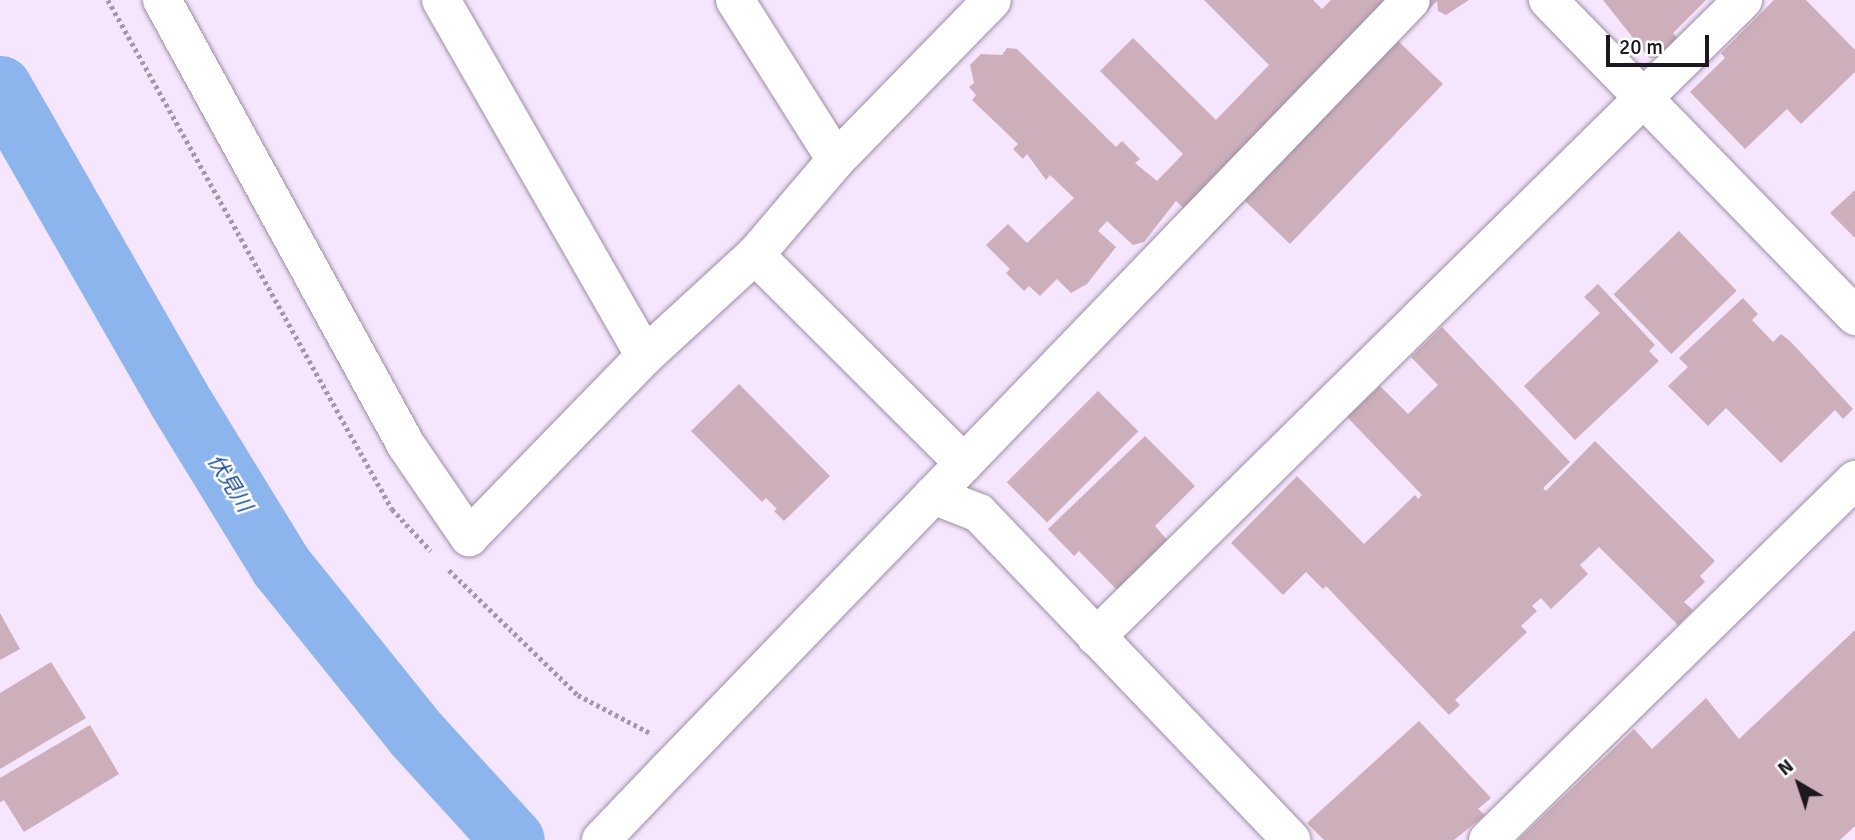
<!DOCTYPE html>
<html>
<head>
<meta charset="utf-8">
<style>
	body { margin:0 }
	#map { position:relative; width:1855px; height:840px; overflow:hidden; background:#f5e5fd; font-family:Signika,"Noto Sans JP",sans-serif }
	div>[style] { position:absolute }
	.river>* { height:63px; margin:-31.5px; padding:0 31.5px; transform-origin:31.5px; border-radius:31.5px; background:#8db5ed }
	.building>* { inset:0; background:#ccafba; transform-origin:0 0 }
	.path>* { height:4.5px; margin-top:-2.25px; transform-origin:0; background:repeating-linear-gradient(90deg,#a397a9 0 3.5px,transparent 0 7px) }
	.roads { filter:drop-shadow(0 0 2px #9d8ea5) drop-shadow(0 0 2px #9d8ea5) }
	.minor>* { height:38px; margin:-19px; padding:0 19px; transform-origin:19px; border-radius:19px; background:#fff }
	.tertiary>* { height:38px; margin:-19px; padding:0 19px; transform-origin:19px; border-radius:19px; background:#fff }
	span { translate:-50% -50%; white-space:nowrap; text-align:center; line-height:1.15; -webkit-text-stroke:5px #fff; paint-order:stroke }
	.water-label { font-size:21px; color:#16498a; font-style:italic }
	.north { position:absolute; left:1764px; top:749px; width:70px; height:70px; -webkit-text-stroke:5px #fff; paint-order:stroke; rotate:321deg; font-size:19px; font-weight:700; line-height:28px; text-align:center; color:#1d1820 }
	.north::after { content:''; display:block; margin:auto; width:24px; height:32px; background:#1d1820; clip-path:polygon(50% 0,100% 100%,50% 72%,0 100%) }
	.scale { position:absolute; left:1606px; top:35px; width:103px; height:32px; box-sizing:border-box; border:4px solid #1d1820; border-top:0; padding-left:9px; font-size:21px; line-height:24px; white-space:nowrap; color:#1d1820; -webkit-text-stroke:5px #fff; paint-order:stroke }
</style>
</head>
<body>
<div id="map">
	<div class="river">
		<i style="left:0;top:87px;width:358px;rotate:60.2deg"></i>
		<i style="left:178px;top:398px;width:197px;rotate:58.5deg"></i>
		<i style="left:281px;top:566px;width:217px;rotate:51.2deg"></i>
		<i style="left:417px;top:735px;width:142px;rotate:47.6deg"></i>
	</div>
	<div class="building">
		<i style="clip-path:polygon(1204px 0,1313px 0,1322px 9px,1331px 0,1469px 0,1446px 15px,1438px 11px,1437px 1px,1398px 41px,1443px 84px,1290px 244px,1245px 201px,1212px 235px,1176px 201px,1144px 242px,1133px 245px,1107px 221px,1098px 231px,1116px 247px,1087px 284px,1071px 293px,1057px 279px,1040px 296px,1029px 286px,1024px 291px,1006px 273px,1010px 269px,986px 245px,1008px 224px,1027px 243px,1074px 198px,1050px 175px,1046px 180px,1027px 154px,1023px 159px,1013px 149px,1018px 144px,972px 100px,976px 95px,969px 87px,974px 83px,970px 65px,981px 54px,1002px 55px,1007px 48px,1017px 49px,1116px 147px,1122px 141px,1140px 159px,1135px 163px,1157px 181px,1183px 154px,1100px 71px,1133px 38px,1216px 120px,1269px 65px)"></i>
		<i style="clip-path:polygon(1603px 0,1706px 0,1673px 33px,1678px 39px,1658px 58px,1649px 58px)"></i>
		<i style="clip-path:polygon(1774px 0,1806px 0,1855px 50px,1855px 72px,1801px 124px,1787px 109px,1745px 149px,1690px 92px,1725px 58px,1721px 53px)"></i>
		<i style="clip-path:polygon(1855px 190px,1855px 238px,1830px 213px)"></i>
		<i style="left:1679px;top:231px;width:83px;height:91px;rotate:46deg"></i>
		<i style="clip-path:polygon(1598px 284px,1655px 345px,1649px 351px,1659px 361px,1575px 440px,1524px 386px,1600px 313px,1584px 297px)"></i>
		<i style="clip-path:polygon(1743px 298px,1758px 314px,1752px 320px,1773px 342px,1781px 334px,1791px 342px,1853px 409px,1843px 419px,1835px 410px,1781px 463px,1726px 408px,1708px 426px,1668px 386px,1688px 367px,1679px 358px)"></i>
		<i style="clip-path:polygon(1442px 327px,1570px 462px,1543px 488px,1546px 491px,1595px 441px,1715px 561px,1700px 576px,1705px 582px,1684px 602px,1693px 610px,1678px 625px,1599px 547px,1580px 565px,1588px 574px,1551px 609px,1541px 598px,1532px 606px,1537px 611px,1521px 626px,1527px 632px,1455px 700px,1460px 705px,1449px 715px,1326px 586px,1323px 589px,1306px 572px,1283px 595px,1231px 543px,1297px 476px,1364px 544px,1415px 495px,1418px 499px,1422px 495px,1347px 417px,1380px 386px,1408px 414px,1438px 385px,1411px 357px)"></i>
		<i style="clip-path:polygon(739px 384px,830px 476px,784px 521px,774px 511px,777px 509px,766px 498px,762px 502px,691px 431px)"></i>
		<i style="left:1098px;top:391px;width:57px;height:129px;rotate:45deg"></i>
		<i style="clip-path:polygon(1145px 436px,1195px 486px,1155px 526px,1168px 541px,1117px 590px,1079px 551px,1074px 556px,1048px 529px)"></i>
		<i style="clip-path:polygon(0 613px,20px 649px,0 660px)"></i>
		<i style="clip-path:polygon(1855px 630px,1855px 826px,1840px 840px,1518px 840px,1634px 729px,1652px 749px,1706px 698px,1739px 739px)"></i>
		<i style="clip-path:polygon(51px 662px,86px 718px,0 769px,0 693px)"></i>
		<i style="clip-path:polygon(1419px 721px,1491px 798px,1478px 809px,1485px 815px,1454px 840px,1324px 840px,1307px 823px)"></i>
		<i style="clip-path:polygon(90px 725px,119px 774px,24px 832px,4px 800px,0 802px,0 778px)"></i>
	</div>
	<div class="path">
		<i style="left:108px;top:0;width:583px;rotate:60.84deg"></i>
		<i style="left:392px;top:509px;width:57px;rotate:47.1deg"></i>
		<i style="left:449px;top:570px;width:180px;rotate:44.1deg"></i>
		<i style="left:578px;top:695px;width:84px;rotate:27.8deg"></i>
	</div>
	<div class="roads">
		<div class="minor">
			<i style="left:162px;top:0;width:508px;rotate:61.26deg"></i>
			<i style="left:406px;top:445px;width:112px;rotate:55.6deg"></i>
			<i style="left:469px;top:537px;width:252px;rotate:-45.8deg"></i>
			<i style="left:645px;top:356px;width:149px;rotate:-42.6deg"></i>
			<i style="left:755px;top:255px;width:125px;rotate:-49.5deg"></i>
			<i style="left:836px;top:160px;width:223px;rotate:-45.7deg"></i>
			<i style="left:441px;top:0;width:410px;rotate:60.2deg"></i>
			<i style="left:735px;top:0;width:189px;rotate:57.7deg"></i>
			<i style="left:1548px;top:0;width:441px;rotate:45.8deg"></i>
			<i style="left:755px;top:255px;width:295px;rotate:44.9deg"></i>
			<i style="left:933px;top:495px;width:49px;rotate:21.4deg"></i>
			<i style="left:979px;top:513px;width:452px;rotate:46.3deg"></i>
			<i style="left:1096px;top:637px;width:908px;rotate:-44.55deg"></i>
			<i style="left:667px;top:771px;width:1071px;rotate:-46.02deg"></i>
			<i style="left:1488px;top:840px;width:514px;rotate:-44.45deg"></i>
		</div>
		<div class="tertiary">
			<i style="left:601px;top:840px;width:95px;rotate:-46.3deg"></i>
		</div>
	</div>
	<div class="water-label">
		<span style="left:230px;top:483px;rotate:58deg">伏見川</span>
	</div>
	<div class="north">N</div>
	<div class="scale">20 m</div>
</div>
</body>
</html>
